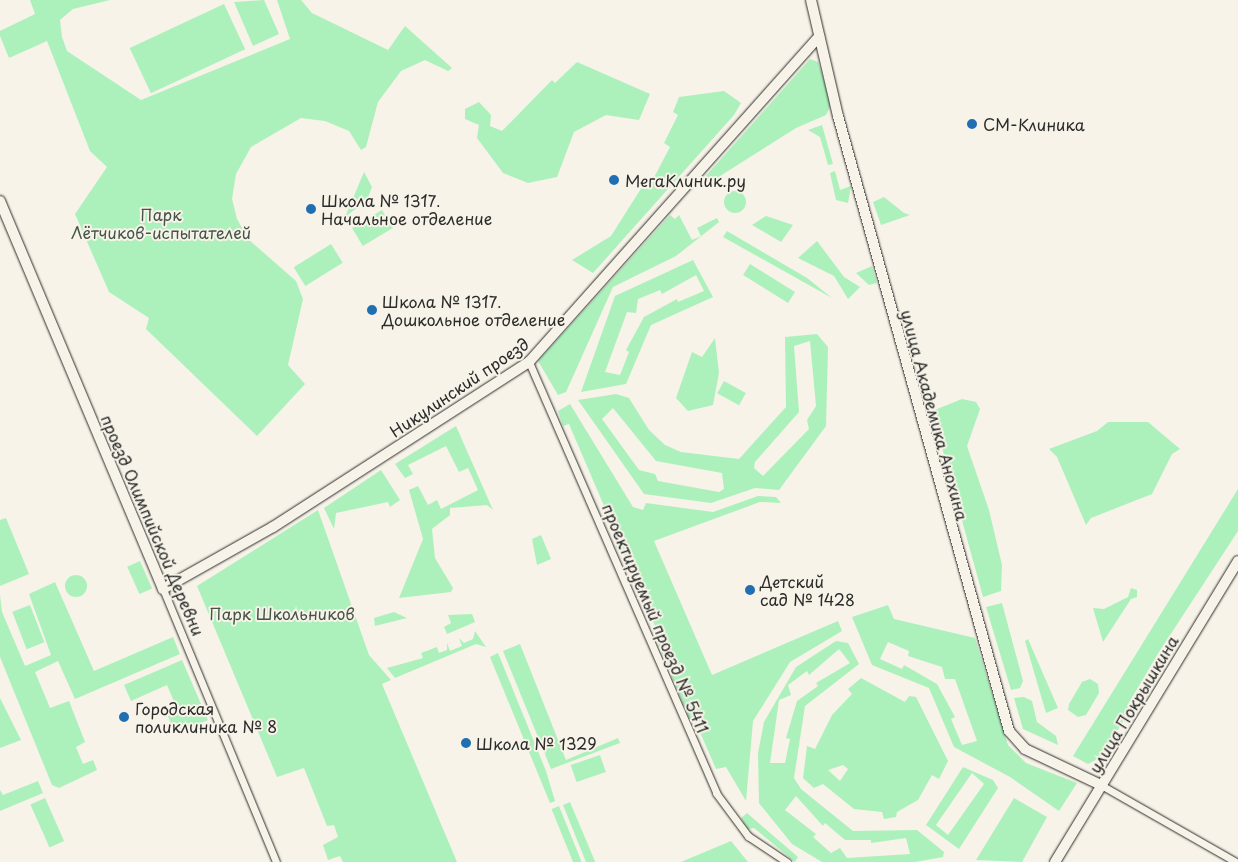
<!DOCTYPE html>
<html>
<head>
<meta charset="utf-8">
<style>
	body { margin:0 }
	#map { position:relative; width:1238px; height:862px; overflow:hidden; background:#f7f3e8; font-family:"Playpen Sans",sans-serif }
	div>[style] { position:absolute }
	.green>* { inset:0; background:#acf1bc; transform-origin:0 0 }
	.round { border-radius:50% }
	.roads { filter:drop-shadow(0 0 1px #2b2b2b) drop-shadow(0 0 1px #2b2b2b) }
	.street>* { height:7px; margin:-3.5px; padding:0 3.5px; transform-origin:3.5px; border-radius:3.5px; background:#f7f3e8 }
	.secondary>* { height:10px; margin:-5px; padding:0 5px; transform-origin:5px; border-radius:5px; background:#f7f3e8 }
	.dots>* { width:14px; height:14px; translate:-50% -50%; box-sizing:border-box; border:2px solid #f7f3e8; border-radius:50% }
	span { translate:-50% -50%; white-space:nowrap; text-align:center; line-height:1.15; -webkit-text-stroke:4px #f7f3e8; paint-order:stroke }
	.poi-label { font-size:16px; color:#2b2b2b }
	.left { translate:0 -50%; text-align:left }
	.park-label { font-size:16px; color:#455348 }
	.street-label { font-size:16px; color:#2b2b2b }
</style>
</head>
<body>
<div id="map">
	<div class="green">
		<i style="clip-path:polygon(30px 0,110px 0,73px 9px,60px 20px,62px 37px,67px 51px,141px 100px,290px 39px,277px 0,301px 0,312px 13px,388px 50px,405px 26px,452px 68px,448px 71px,425px 60px,401px 71px,378px 102px,366px 147px,361px 150px,349px 131px,325px 121px,301px 118px,251px 147px,236px 174px,232px 199px,237px 219px,248px 239px,296px 281px,303px 299px,288px 365px,305px 384px,257px 436px,146px 329px,149px 318px,109px 292px,75px 214px,107px 167px,90px 151px,47px 41px,9px 58px,0 36px,0 31px,35px 14px)"></i>
		<i style="clip-path:polygon(264px 0,279px 34px,253px 46px,234px 2px)"></i>
		<i style="left:224px;top:4px;width:50px;height:104px;rotate:65deg"></i>
		<i style="clip-path:polygon(810px 59px,818px 62px,821px 70px,831px 105px,826px 115px,796px 128px,709px 183px,704px 178px)"></i>
		<i style="clip-path:polygon(577px 62px,650px 94px,639px 120px,606px 115px,574px 132px,557px 177px,528px 183px,503px 173px,477px 138px,479px 125px,465px 119px,465px 109px,479px 102px,491px 115px,490px 126px,502px 131px,552px 80px,555px 83px)"></i>
		<i style="clip-path:polygon(724px 91px,741px 103px,734px 115px,593px 273px,572px 260px,611px 236px,642px 187px,648px 189px,670px 147px,664px 143px,678px 115px,673px 112px,679px 97px)"></i>
		<i style="clip-path:polygon(822px 125px,833px 164px,828px 165px,820px 137px,808px 130px)"></i>
		<i style="clip-path:polygon(835px 171px,840px 190px,851px 186px,848px 203px,836px 200px,830px 173px)"></i>
		<i style="clip-path:polygon(364px 172px,372px 187px,367px 200px,345px 217px)"></i>
		<i class="round" style="left:724px;top:191px;width:22px;height:22px"></i>
		<i style="clip-path:polygon(884px 197px,904px 213px,910px 215px,881px 225px,873px 202px)"></i>
		<i style="left:382px;top:210px;width:21px;height:35px;rotate:59deg"></i>
		<i style="clip-path:polygon(670px 215px,675px 219px,679px 215px,692px 240px,701px 236px,697px 228px,717px 218px,719px 222px,676px 256px,613px 287px,566px 392px,558px 395px,538px 361px)"></i>
		<i style="clip-path:polygon(766px 216px,793px 225px,781px 242px,752px 225px)"></i>
		<i style="clip-path:polygon(727px 231px,807px 278px,832px 298px,723px 237px)"></i>
		<i style="clip-path:polygon(817px 241px,844px 277px,860px 287px,848px 299px,834px 276px,798px 258px)"></i>
		<i style="left:331px;top:244px;width:22px;height:44px;rotate:58deg"></i>
		<i style="clip-path:polygon(evenodd,693px 260px,713px 297px,651px 325px,626px 384px,581px 392px,615px 296px,693px 260px,696px 275px,704px 291px,678px 302px,677px 299px,644px 317px,626px 350px,629px 352px,620px 375px,605px 372px,627px 312px,636px 313px,638px 299px,660px 290px,662px 294px,696px 275px)"></i>
		<i style="left:750px;top:264px;width:53px;height:13px;rotate:32deg"></i>
		<i style="clip-path:polygon(872px 266px,877px 283px,869px 285px,856px 273px)"></i>
		<i style="clip-path:polygon(evenodd,817px 334px,828px 347px,826px 426px,779px 490px,755px 488px,711px 503px,644px 494px,578px 400px,616px 394px,629px 398px,649px 430px,665px 445px,681px 452px,739px 459px,786px 407px,785px 337px,817px 334px,810px 341px,816px 406px,807px 420px,809px 429px,763px 476px,754px 468px,755px 462px,799px 412px,794px 346px,810px 341px,817px 334px,613px 408px,656px 461px,722px 473px,724px 489px,719px 492px,658px 481px,655px 474px,639px 470px,602px 419px,613px 408px)"></i>
		<i style="clip-path:polygon(715px 338px,719px 373px,713px 405px,688px 411px,676px 398px,692px 352px,702px 357px)"></i>
		<i style="left:724px;top:381px;width:25px;height:14px;rotate:29deg"></i>
		<i style="clip-path:polygon(962px 399px,976px 402px,980px 409px,967px 446px,989px 510px,1002px 565px,1001px 591px,983px 597px,932px 411px)"></i>
		<i style="clip-path:polygon(570px 404px,633px 507px,643px 510px,646px 503px,713px 512px,758px 496px,776px 497px,781px 503px,760px 502px,654px 541px,712px 675px,838px 621px,842px 631px,790px 662px,753px 721px,746px 801px,726px 767px,716px 769px,695px 721px,689px 718px,656px 638px,658px 633px,623px 553px,617px 550px,611px 522px,569px 424px,563px 426px,558px 411px)"></i>
		<i style="clip-path:polygon(1108px 422px,1148px 422px,1180px 449px,1172px 454px,1152px 494px,1091px 518px,1086px 525px,1057px 457px,1049px 449px,1097px 431px)"></i>
		<i style="clip-path:polygon(456px 426px,493px 510px,487px 505px,450px 508px,450px 515px,432px 529px,435px 558px,453px 588px,451px 592px,399px 598px,423px 539px,409px 490px,418px 486px,428px 505px,437px 500px,441px 509px,478px 490px,468px 468px,459px 472px,446px 446px,408px 465px,413px 474px,405px 478px,395px 464px)"></i>
		<i style="clip-path:polygon(381px 470px,400px 500px,390px 507px,388px 502px,336px 513px,334px 529px,324px 508px)"></i>
		<i style="clip-path:polygon(1238px 489px,1238px 531px,1159px 652px,1127px 706px,1131px 709px,1101px 757px,1088px 764px,1073px 756px)"></i>
		<i style="clip-path:polygon(318px 510px,369px 655px,391px 680px,382px 684px,457px 862px,343px 862px,340px 856px,328px 860px,323px 845px,338px 837px,334px 825px,327px 826px,304px 768px,277px 777px,197px 586px)"></i>
		<i style="clip-path:polygon(6px 518px,29px 574px,0 586px,0 520px)"></i>
		<i style="clip-path:polygon(541px 535px,551px 559px,537px 565px,532px 539px)"></i>
		<i style="left:140px;top:561px;width:30px;height:14px;rotate:66deg"></i>
		<i class="round" style="left:65px;top:575px;width:22px;height:22px"></i>
		<i style="clip-path:polygon(55px 582px,94px 671px,173px 637px,180px 654px,75px 699px,58px 661px,35px 672px,50px 708px,69px 701px,85px 742px,76px 747px,83px 764px,93px 760px,97px 770px,59px 788px,52px 785px,0 657px,0 595px,2px 612px,25px 666px,51px 655px,29px 594px)"></i>
		<i style="clip-path:polygon(1131px 588px,1137px 590px,1137px 597px,1131px 599px,1103px 642px,1093px 608px,1104px 609px,1128px 597px)"></i>
		<i style="clip-path:polygon(1002px 603px,1023px 681px,1020px 688px,1011px 690px,986px 607px)"></i>
		<i style="left:30px;top:605px;width:40px;height:19px;rotate:69deg"></i>
		<i style="clip-path:polygon(evenodd,888px 605px,894px 619px,975px 638px,1008px 745px,1026px 763px,1077px 783px,1059px 811px,1010px 777px,954px 747px,929px 688px,872px 665px,852px 617px,888px 605px,888px 642px,909px 651px,908px 656px,942px 667px,945px 679px,955px 679px,977px 741px,962px 745px,951px 719px,955px 717px,937px 684px,904px 665px,902px 669px,880px 659px,888px 642px)"></i>
		<i style="clip-path:polygon(394px 612px,407px 618px,375px 626px,374px 618px)"></i>
		<i style="clip-path:polygon(472px 614px,475px 622px,447px 634px,444px 627px,451px 623px,448px 615px)"></i>
		<i style="clip-path:polygon(475px 631px,486px 647px,476px 644px,395px 678px,387px 668px,423px 658px,421px 653px,437px 647px,439px 653px,447px 650px,447px 643px,450px 651px,462px 646px,459px 638px,464px 643px,473px 639px)"></i>
		<i style="clip-path:polygon(1028px 639px,1058px 708px,1046px 713px,1025px 641px)"></i>
		<i style="clip-path:polygon(evenodd,836px 641px,848px 643px,859px 664px,805px 706px,794px 778px,801px 789px,853px 831px,917px 830px,944px 852px,943px 857px,915px 862px,822px 862px,792px 844px,759px 803px,758px 753px,764px 722px,796px 667px,836px 641px,839px 649px,850px 663px,816px 683px,818px 686px,797px 701px,786px 738px,790px 739px,785px 763px,770px 763px,779px 700px,791px 695px,788px 685px,807px 671px,809px 675px,839px 649px,836px 641px,796px 796px,823px 826px,825px 823px,845px 840px,871px 840px,871px 843px,906px 838px,910px 854px,847px 858px,840px 848px,831px 853px,813px 837px,816px 834px,785px 810px,796px 796px)"></i>
		<i style="clip-path:polygon(520px 644px,566px 760px,618px 738px,620px 743px,551px 769px,503px 651px)"></i>
		<i style="clip-path:polygon(498px 653px,546px 771px,555px 801px,550px 803px,490px 657px)"></i>
		<i style="clip-path:polygon(182px 660px,208px 720px,175px 734px,165px 709px,175px 704px,167px 685px,131px 701px,124px 685px)"></i>
		<i style="clip-path:polygon(evenodd,861px 678px,905px 702px,909px 696px,916px 697px,948px 761px,939px 779px,932px 775px,918px 800px,897px 812px,896px 817px,884px 819px,882px 812px,854px 809px,823px 784px,814px 788px,803px 778px,807px 746px,815px 749px,832px 715px,852px 694px,848px 689px,861px 678px,843px 765px,848px 769px,840px 781px,828px 770px,843px 765px)"></i>
		<i style="clip-path:polygon(1090px 679px,1098px 684px,1099px 693px,1086px 715px,1078px 717px,1068px 710px,1069px 704px,1082px 682px)"></i>
		<i style="clip-path:polygon(1024px 697px,1032px 701px,1037px 722px,1056px 736px,1058px 745px,1023px 729px,1014px 698px)"></i>
		<i style="clip-path:polygon(0 698px,21px 740px,0 748px)"></i>
		<i style="left:600px;top:755px;width:18px;height:31px;rotate:71deg"></i>
		<i style="clip-path:polygon(evenodd,963px 767px,993px 780px,998px 788px,959px 849px,926px 825px,963px 767px,972px 773px,984px 784px,948px 835px,936px 825px,972px 773px)"></i>
		<i style="clip-path:polygon(38px 781px,43px 793px,0 811px,0 790px,3px 795px)"></i>
		<i style="left:45px;top:798px;width:47px;height:16px;rotate:66deg"></i>
		<i style="clip-path:polygon(1014px 798px,1047px 817px,1022px 862px,976px 860px)"></i>
		<i style="clip-path:polygon(570px 802px,594px 859px,595px 862px,586px 862px,563px 805px)"></i>
		<i style="left:559px;top:806px;width:61px;height:8px;rotate:68deg"></i>
		<i style="clip-path:polygon(747px 813px,798px 857px,795px 862px,754px 828px,748px 829px,741px 818px)"></i>
		<i style="clip-path:polygon(731px 841px,748px 862px,681px 862px)"></i>
	</div>
	<div class="roads">
		<div class="street">
			<i style="left:529px;top:362px;width:470px;rotate:66.5deg"></i>
			<i style="left:716px;top:793px;width:54px;rotate:53.3deg"></i>
			<i style="left:748px;top:836px;width:47px;rotate:33.7deg"></i>
			<i style="left:163px;top:589px;width:295px;rotate:67.5deg"></i>
			<i style="left:1101px;top:785px;width:155px;rotate:29.7deg"></i>
		</div>
		<div class="secondary">
			<i style="left:811px;top:0;width:119px;rotate:76.9deg"></i>
			<i style="left:838px;top:116px;width:638px;rotate:74.46deg"></i>
			<i style="left:1009px;top:731px;width:24px;rotate:48deg"></i>
			<i style="left:1025px;top:749px;width:84px;rotate:25.3deg"></i>
			<i style="left:0;top:201px;width:421px;rotate:67.2deg"></i>
			<i style="left:163px;top:589px;width:126px;rotate:-29.4deg"></i>
			<i style="left:273px;top:527px;width:305px;rotate:-32.8deg"></i>
			<i style="left:529px;top:362px;width:436px;rotate:-48.3deg"></i>
			<i style="left:1055px;top:862px;width:352px;rotate:-58.7deg"></i>
		</div>
	</div>
	<div class="dots">
		<i style="left:972px;top:124px;background:#1f6fb2"></i>
		<i style="left:614px;top:180px;background:#1f6fb2"></i>
		<i style="left:311px;top:209px;background:#1f6fb2"></i>
		<i style="left:372px;top:310px;background:#1f6fb2"></i>
		<i style="left:750px;top:590px;background:#1f6fb2"></i>
		<i style="left:124px;top:717px;background:#1f6fb2"></i>
		<i style="left:466px;top:743px;background:#1f6fb2"></i>
	</div>
	<div class="poi-label">
		<span class="left" style="left:983px;top:124px">СМ-Клиника</span>
		<span class="left" style="left:625px;top:180px">МегаКлиник.ру</span>
		<span class="left" style="left:321px;top:209px">Школа № 1317.<br>Начальное отделение</span>
		<span class="left" style="left:382px;top:310px">Школа № 1317.<br>Дошкольное отделение</span>
		<span class="left" style="left:760px;top:590px">Детский<br>сад № 1428</span>
		<span class="left" style="left:135px;top:717px">Городская<br>поликлиника № 8</span>
		<span class="left" style="left:476px;top:743px">Школа № 1329</span>
	</div>
	<div class="park-label">
		<span style="left:161px;top:223px">Парк<br>Лётчиков-испытателей</span>
		<span style="left:282px;top:613px">Парк Школьников</span>
	</div>
	<div class="street-label">
		<span style="left:459px;top:387px;rotate:-34deg">Никулинский проезд</span>
		<span style="left:935px;top:415px;rotate:75deg">улица Академика Анохина</span>
		<span style="left:153px;top:525px;rotate:67deg">проезд Олимпийской Деревни</span>
		<span style="left:656px;top:618px;rotate:67deg">проектируемый проезд № 5411</span>
		<span style="left:1133px;top:704px;rotate:-59deg">улица Покрышкина</span>
	</div>
</div>
</body>
</html>
